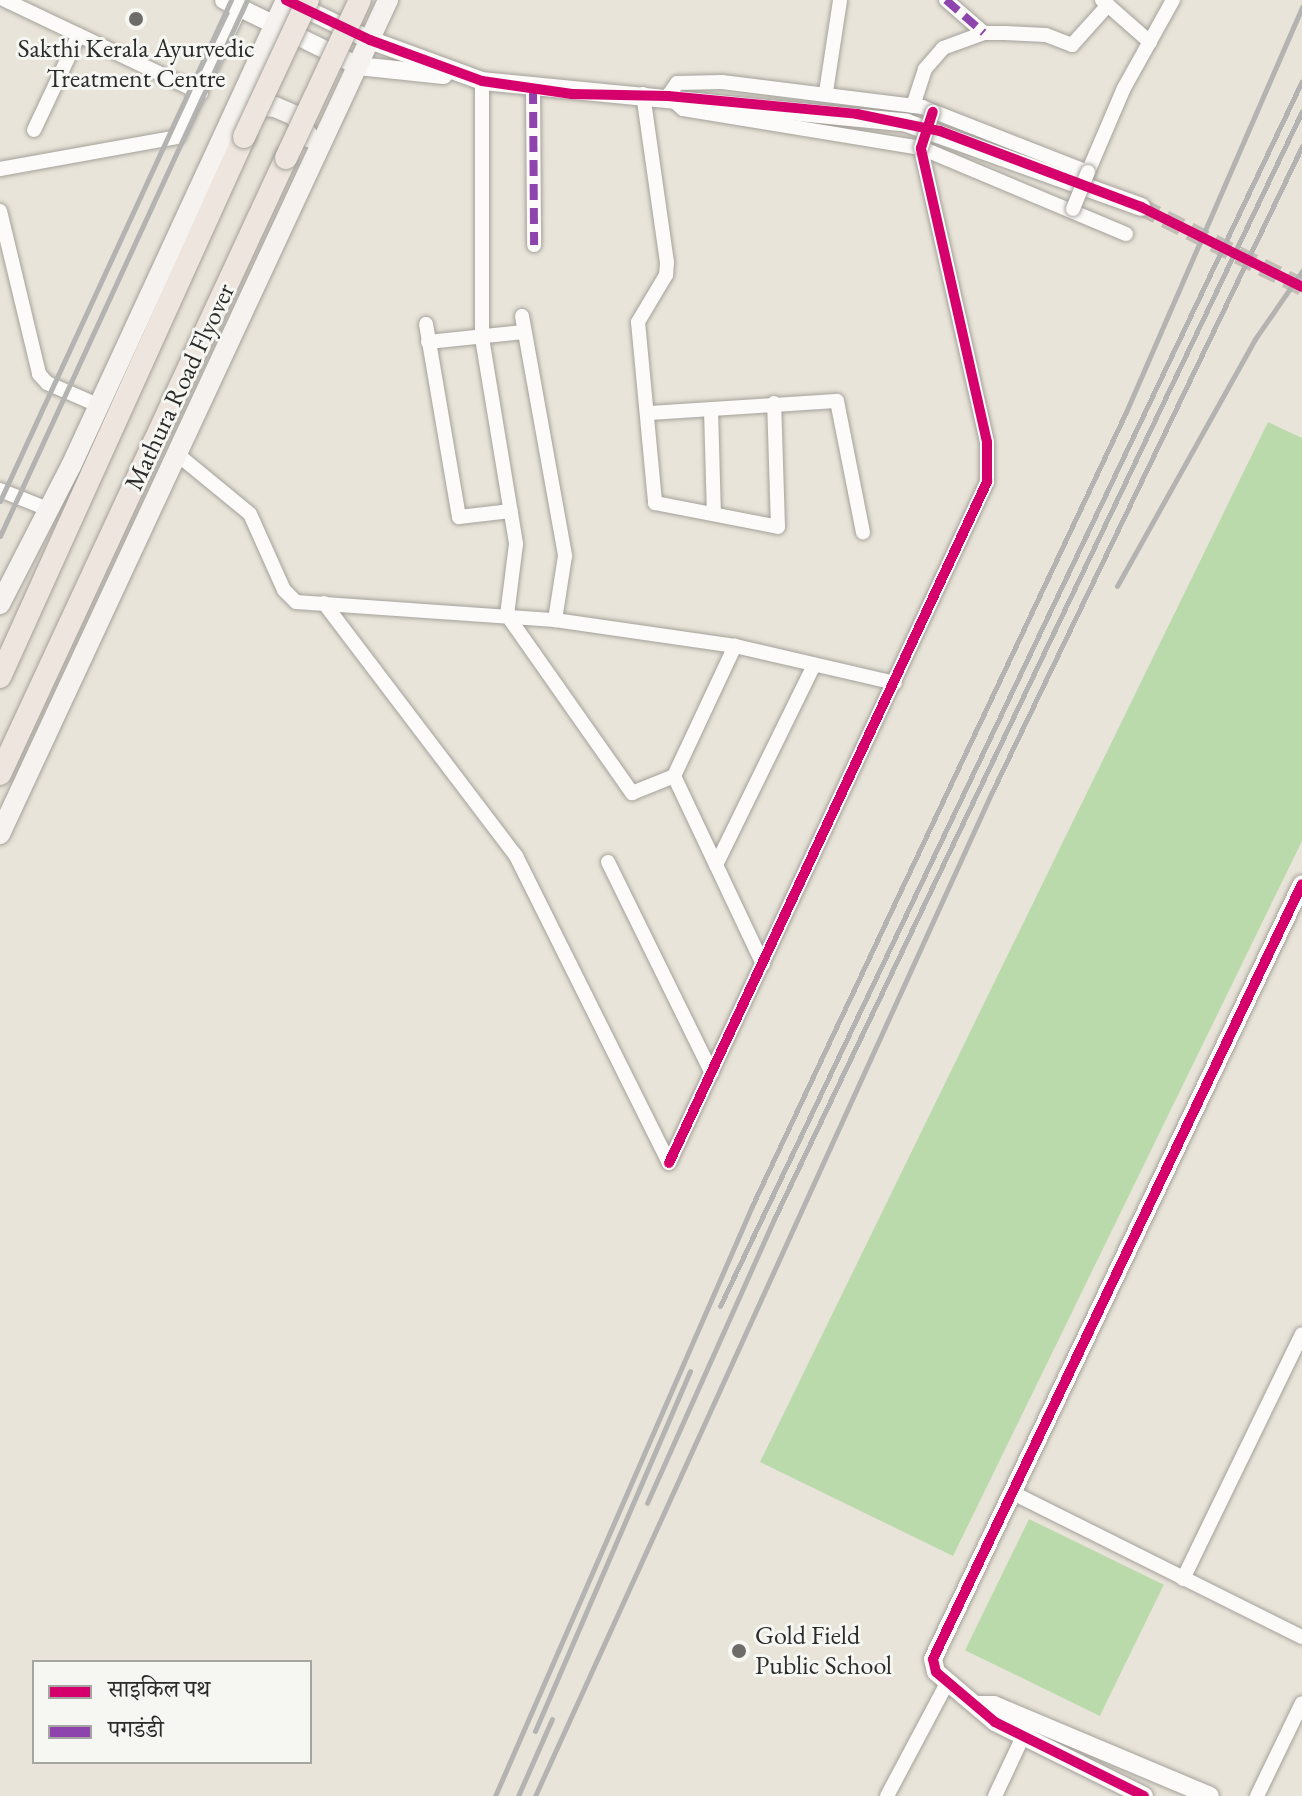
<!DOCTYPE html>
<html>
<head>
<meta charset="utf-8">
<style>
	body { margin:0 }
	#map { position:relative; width:1302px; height:1796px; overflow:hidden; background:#e9e4d9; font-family:"EB Garamond","Noto Serif Devanagari",serif }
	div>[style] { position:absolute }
	.green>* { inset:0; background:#badaac; transform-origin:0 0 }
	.tertiary-tunnel>* { height:18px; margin-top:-9px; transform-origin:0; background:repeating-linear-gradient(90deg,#c3bfb6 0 18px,transparent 0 27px) }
	.roads { filter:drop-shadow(0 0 2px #a4a19b) drop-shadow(0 0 2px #a4a19b) }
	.minor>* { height:14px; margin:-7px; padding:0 7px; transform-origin:7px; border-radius:7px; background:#fcfbf9 }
	.tertiary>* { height:18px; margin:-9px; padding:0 9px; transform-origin:9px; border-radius:9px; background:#fcfbf9 }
	.secondary>* { height:20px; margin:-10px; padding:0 10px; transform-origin:10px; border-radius:10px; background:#f6f2ef }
	.trunk>* { height:22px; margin:-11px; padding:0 11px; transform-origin:11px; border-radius:11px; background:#eee6de }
	.rail>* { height:5px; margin:-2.5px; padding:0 2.5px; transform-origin:2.5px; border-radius:2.5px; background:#b3b3b1 }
	.bridges { filter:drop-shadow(0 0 2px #a4a19b) drop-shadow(0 0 2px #a4a19b) }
	.minor-bridge>* { height:14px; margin:-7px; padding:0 7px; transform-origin:7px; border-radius:7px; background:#fcfbf9 }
	.trunk-bridge>* { height:22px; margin:-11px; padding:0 11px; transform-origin:11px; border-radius:11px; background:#eee6de }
	.quiet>* { height:8px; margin-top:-4px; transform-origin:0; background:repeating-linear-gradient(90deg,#8e44ad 0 16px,transparent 0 24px) }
	.cycleway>* { height:10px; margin:-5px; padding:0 5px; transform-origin:5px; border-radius:5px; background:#d6006c }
	.dots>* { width:22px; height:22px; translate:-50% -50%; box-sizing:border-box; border:4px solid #f6f6f2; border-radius:50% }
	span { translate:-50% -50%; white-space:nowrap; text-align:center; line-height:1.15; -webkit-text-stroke:6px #f6f6f2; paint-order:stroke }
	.poi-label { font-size:26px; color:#2b2b2b }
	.left { translate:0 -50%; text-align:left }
	.street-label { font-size:26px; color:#2b2b2b }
	.legend { position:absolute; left:32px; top:1660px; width:280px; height:104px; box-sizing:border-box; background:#f6f6f2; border:2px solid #a5a5a2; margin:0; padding:10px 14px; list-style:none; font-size:24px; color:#2b2b2b }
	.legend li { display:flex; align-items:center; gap:16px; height:40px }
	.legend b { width:40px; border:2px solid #a5a5a2 }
</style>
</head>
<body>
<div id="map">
	<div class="green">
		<i style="clip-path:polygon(1268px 422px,1302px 438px,1302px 841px,953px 1556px,760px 1462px)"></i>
		<i style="left:1029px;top:1519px;width:150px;height:146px;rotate:26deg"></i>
	</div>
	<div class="tertiary-tunnel">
		<i style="left:1141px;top:207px;width:180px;rotate:26.4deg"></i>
	</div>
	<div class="roads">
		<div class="minor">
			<i style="left:5px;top:0;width:217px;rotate:25.4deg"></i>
			<i style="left:946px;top:0;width:50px;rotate:41deg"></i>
			<i style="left:1102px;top:0;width:64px;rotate:41.2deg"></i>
			<i style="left:482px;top:81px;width:257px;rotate:90deg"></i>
			<i style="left:482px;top:338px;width:209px;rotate:80.6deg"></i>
			<i style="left:516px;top:544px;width:72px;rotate:97.2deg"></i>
			<i style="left:507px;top:615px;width:218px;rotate:54.9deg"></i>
			<i style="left:632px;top:793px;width:45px;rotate:-22deg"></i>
			<i style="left:674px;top:776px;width:144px;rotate:-64.9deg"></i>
			<i style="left:533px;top:88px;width:157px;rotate:89.6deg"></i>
			<i style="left:826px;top:92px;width:93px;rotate:-81.3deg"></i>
			<i style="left:643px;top:94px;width:170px;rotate:81.9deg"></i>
			<i style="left:667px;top:262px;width:13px;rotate:94deg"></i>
			<i style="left:666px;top:275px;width:55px;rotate:120.8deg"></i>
			<i style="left:638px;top:322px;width:182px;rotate:84.6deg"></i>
			<i style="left:655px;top:503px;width:125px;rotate:11deg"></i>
			<i style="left:778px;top:527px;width:124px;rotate:-91.8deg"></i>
			<i style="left:913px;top:106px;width:39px;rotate:-72deg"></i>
			<i style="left:925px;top:69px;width:28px;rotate:-49deg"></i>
			<i style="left:943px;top:48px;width:44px;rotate:-20.1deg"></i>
			<i style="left:984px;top:33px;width:21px"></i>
			<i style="left:1005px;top:33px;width:41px;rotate:2.8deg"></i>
			<i style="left:1046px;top:35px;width:28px;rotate:21deg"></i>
			<i style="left:1072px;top:45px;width:54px;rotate:-48deg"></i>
			<i style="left:34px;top:130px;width:105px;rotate:-64.7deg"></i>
			<i style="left:0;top:169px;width:181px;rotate:-10.2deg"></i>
			<i style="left:178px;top:137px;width:143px;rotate:-64.3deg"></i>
			<i style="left:0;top:211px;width:168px;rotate:76.5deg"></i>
			<i style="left:39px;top:374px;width:12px;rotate:48deg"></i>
			<i style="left:47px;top:383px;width:58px;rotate:23.5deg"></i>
			<i style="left:1126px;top:234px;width:222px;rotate:-157.2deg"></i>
			<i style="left:921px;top:148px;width:241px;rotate:-170.7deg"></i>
			<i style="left:683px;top:109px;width:20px;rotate:-139deg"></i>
			<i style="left:668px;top:96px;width:16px;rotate:-55deg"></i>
			<i style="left:677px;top:83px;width:45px;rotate:-1.3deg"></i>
			<i style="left:722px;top:82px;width:202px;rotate:7.1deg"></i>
			<i style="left:922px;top:107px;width:178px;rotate:21.4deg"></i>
			<i style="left:1088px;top:172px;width:91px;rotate:-66.8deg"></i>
			<i style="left:1124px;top:88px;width:101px;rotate:-60.9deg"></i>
			<i style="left:522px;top:316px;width:244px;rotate:79.8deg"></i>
			<i style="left:565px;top:556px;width:65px;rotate:98.9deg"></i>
			<i style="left:426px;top:324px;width:196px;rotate:80.3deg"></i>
			<i style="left:459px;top:517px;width:52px;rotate:-6.6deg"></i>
			<i style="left:428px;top:342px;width:96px;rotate:-6deg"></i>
			<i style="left:711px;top:409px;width:105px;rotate:88.4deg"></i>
			<i style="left:649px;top:413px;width:188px;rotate:-3.7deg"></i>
			<i style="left:837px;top:401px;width:134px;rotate:78.8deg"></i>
			<i style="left:177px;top:454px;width:94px;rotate:39.4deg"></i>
			<i style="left:250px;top:514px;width:83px;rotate:65.9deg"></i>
			<i style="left:284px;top:590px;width:17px;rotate:45deg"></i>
			<i style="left:296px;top:602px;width:260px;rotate:4deg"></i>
			<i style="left:555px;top:620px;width:182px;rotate:8.2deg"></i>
			<i style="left:735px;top:646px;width:164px;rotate:13deg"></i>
			<i style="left:0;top:490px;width:52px;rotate:21.6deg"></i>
			<i style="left:324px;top:603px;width:318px;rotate:52.8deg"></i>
			<i style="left:516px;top:856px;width:343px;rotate:63.5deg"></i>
			<i style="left:674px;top:776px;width:208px;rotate:64.7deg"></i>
			<i style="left:608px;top:862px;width:235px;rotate:63.8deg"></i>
			<i style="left:716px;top:865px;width:223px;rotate:-63.9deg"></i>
			<i style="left:669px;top:1163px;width:752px;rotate:-64.97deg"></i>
			<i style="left:987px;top:482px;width:40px;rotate:-90deg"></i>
			<i style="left:987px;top:442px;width:301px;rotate:-102.7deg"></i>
			<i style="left:1013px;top:1493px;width:323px;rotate:26.5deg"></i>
			<i style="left:1183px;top:1579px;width:272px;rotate:-64.1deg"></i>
			<i style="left:887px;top:1796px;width:128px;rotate:-62deg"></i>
			<i style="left:995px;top:1796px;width:75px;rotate:-64.8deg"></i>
			<i style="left:1257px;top:1796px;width:103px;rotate:-64.2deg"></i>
		</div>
		<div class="tertiary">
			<i style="left:224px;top:0;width:149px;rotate:26.2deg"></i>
			<i style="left:358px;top:66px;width:86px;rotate:6deg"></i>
			<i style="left:293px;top:3px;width:85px;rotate:25.7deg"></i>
			<i style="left:370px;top:40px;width:119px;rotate:20.1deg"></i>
			<i style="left:482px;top:81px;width:427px;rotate:5.6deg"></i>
			<i style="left:907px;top:123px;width:249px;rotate:19.7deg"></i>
			<i style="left:977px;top:1705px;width:17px"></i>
			<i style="left:994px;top:1705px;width:234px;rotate:22.8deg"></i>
			<i style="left:1144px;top:1796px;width:166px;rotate:-153.6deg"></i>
			<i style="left:995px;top:1722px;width:77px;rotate:-139.7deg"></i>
			<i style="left:936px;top:1672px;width:13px;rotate:-103deg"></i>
			<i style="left:933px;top:1659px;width:858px;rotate:-64.54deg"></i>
		</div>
		<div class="secondary">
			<i style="left:244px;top:111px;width:11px;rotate:-34deg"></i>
			<i style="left:253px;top:105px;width:22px;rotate:5deg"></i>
			<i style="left:275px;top:107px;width:21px;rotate:23deg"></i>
			<i style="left:294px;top:115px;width:27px;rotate:56deg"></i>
			<i style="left:0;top:604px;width:155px;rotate:-62.8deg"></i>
			<i style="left:71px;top:466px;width:513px;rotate:-65.23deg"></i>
			<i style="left:0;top:834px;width:920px;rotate:-65.05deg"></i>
		</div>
		<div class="trunk">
			<i style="left:0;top:677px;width:593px;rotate:-65.68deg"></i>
			<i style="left:0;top:774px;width:679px;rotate:-65.1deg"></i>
		</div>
	</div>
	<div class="rail">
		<i style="left:0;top:501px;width:552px;rotate:-65.25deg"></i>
		<i style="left:0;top:536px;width:590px;rotate:-65.26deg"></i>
		<i style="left:1117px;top:586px;width:283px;rotate:-60.8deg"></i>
		<i style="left:1255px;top:339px;width:83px;rotate:-55.3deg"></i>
		<i style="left:720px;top:1306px;width:1356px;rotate:-64.59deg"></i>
		<i style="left:647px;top:1503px;width:313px;rotate:-65.9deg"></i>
		<i style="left:775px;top:1217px;width:1225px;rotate:-64.52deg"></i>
		<i style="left:535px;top:1731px;width:392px;rotate:-66.7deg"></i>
		<i style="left:495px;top:1796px;width:644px;rotate:-66.46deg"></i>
		<i style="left:752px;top:1206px;width:878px;rotate:-64.78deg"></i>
		<i style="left:1126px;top:412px;width:442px;rotate:-66.5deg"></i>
		<i style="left:518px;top:1796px;width:84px;rotate:-66.2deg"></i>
		<i style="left:535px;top:1796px;width:1103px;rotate:-65.53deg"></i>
		<i style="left:992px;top:792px;width:717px;rotate:-64.36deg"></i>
	</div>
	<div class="bridges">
		<div class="minor-bridge">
			<i style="left:921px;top:148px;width:38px;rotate:-72deg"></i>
			<i style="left:1073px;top:209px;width:40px;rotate:-68deg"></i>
		</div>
		<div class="trunk-bridge">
			<i style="left:244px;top:137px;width:151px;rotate:-65deg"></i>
			<i style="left:286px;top:158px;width:174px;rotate:-64.9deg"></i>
		</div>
	</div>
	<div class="quiet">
		<i style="left:946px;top:0;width:50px;rotate:41deg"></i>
		<i style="left:533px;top:88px;width:157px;rotate:89.6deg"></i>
	</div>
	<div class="cycleway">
		<i style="left:286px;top:0;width:93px;rotate:25.5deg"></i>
		<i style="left:370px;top:40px;width:119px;rotate:20.1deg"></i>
		<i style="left:482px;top:81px;width:91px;rotate:8.2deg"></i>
		<i style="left:572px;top:94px;width:96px;rotate:1.2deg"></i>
		<i style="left:668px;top:96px;width:190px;rotate:5.4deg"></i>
		<i style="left:857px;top:114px;width:85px;rotate:11.6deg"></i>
		<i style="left:940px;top:131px;width:215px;rotate:20.7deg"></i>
		<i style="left:1141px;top:207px;width:180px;rotate:26.4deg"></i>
		<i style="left:669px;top:1163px;width:752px;rotate:-64.97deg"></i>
		<i style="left:987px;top:482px;width:40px;rotate:-90deg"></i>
		<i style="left:987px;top:442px;width:301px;rotate:-102.7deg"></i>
		<i style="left:921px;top:148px;width:38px;rotate:-72deg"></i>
		<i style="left:1144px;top:1796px;width:166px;rotate:-153.6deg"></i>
		<i style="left:995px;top:1722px;width:77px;rotate:-139.7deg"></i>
		<i style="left:936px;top:1672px;width:13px;rotate:-103deg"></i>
		<i style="left:933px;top:1659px;width:858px;rotate:-64.54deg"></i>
	</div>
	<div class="dots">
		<i style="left:136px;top:19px;background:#6e6c68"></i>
		<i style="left:739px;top:1651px;background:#6e6c68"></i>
	</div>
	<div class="poi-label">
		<span style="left:136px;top:64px">Sakthi Kerala Ayurvedic<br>Treatment Centre</span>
		<span class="left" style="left:755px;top:1651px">Gold Field<br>Public School</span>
	</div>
	<div class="street-label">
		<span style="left:180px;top:387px;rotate:-65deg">Mathura Road Flyover</span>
	</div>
	<ul class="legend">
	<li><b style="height:10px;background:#d6006c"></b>साइकिल पथ</li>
	<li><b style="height:10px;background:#8e44ad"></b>पगडंडी</li>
	</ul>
</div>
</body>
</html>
